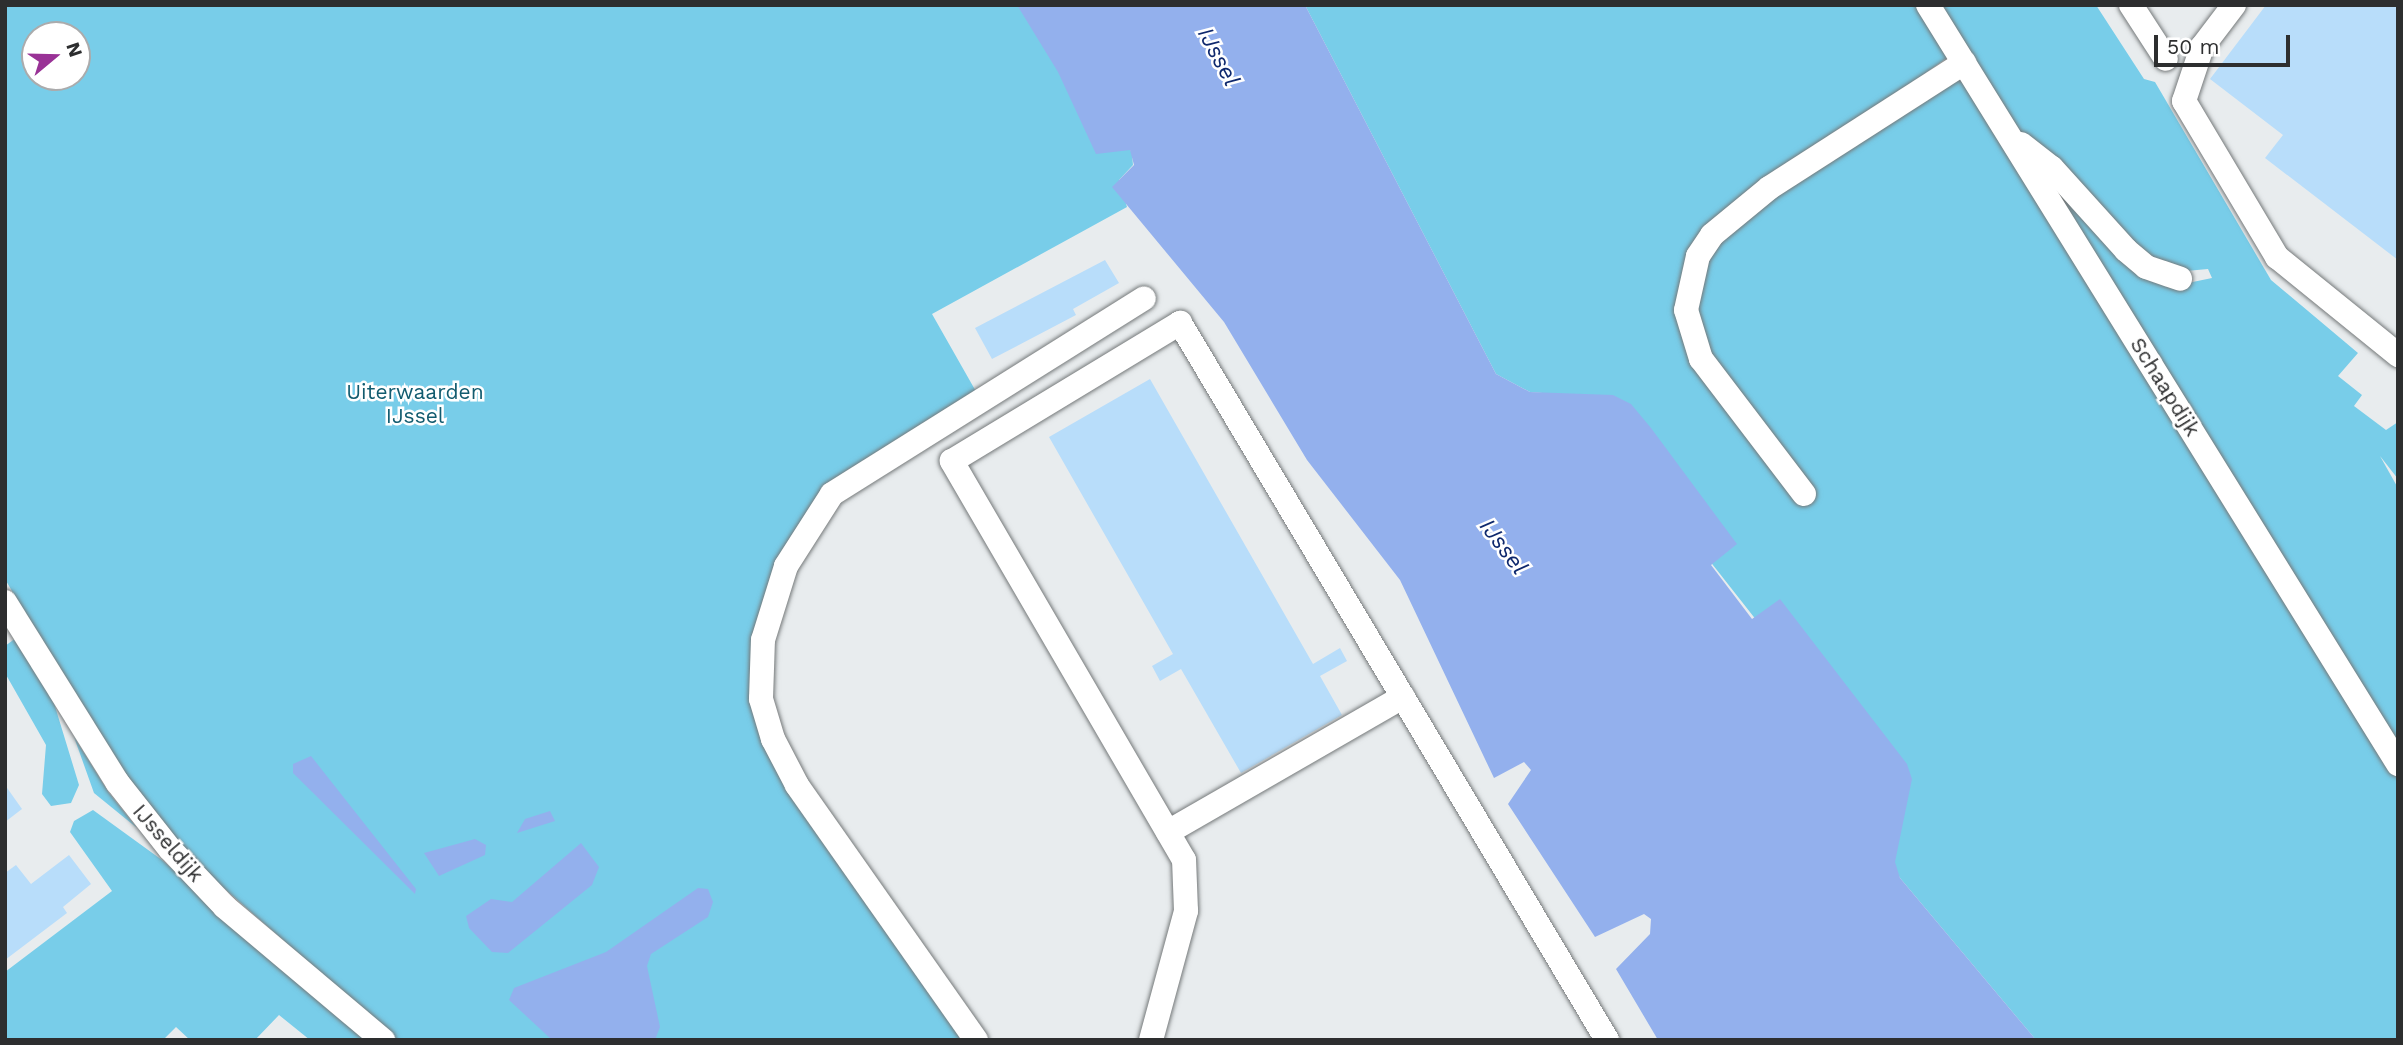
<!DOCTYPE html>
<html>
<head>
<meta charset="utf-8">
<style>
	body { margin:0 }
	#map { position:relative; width:2403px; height:1045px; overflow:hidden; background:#e8ecee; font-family:"Work Sans",sans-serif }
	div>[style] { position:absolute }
	.green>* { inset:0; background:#78cde9 }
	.water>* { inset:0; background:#93b0ed }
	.building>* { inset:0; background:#b8ddfa }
	.roads { filter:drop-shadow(0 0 2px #75797a) drop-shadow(0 0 2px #75797a) }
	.minor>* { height:24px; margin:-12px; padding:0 12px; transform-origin:12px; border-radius:12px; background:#fff }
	span { translate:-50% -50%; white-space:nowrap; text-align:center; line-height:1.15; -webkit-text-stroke:5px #fff; paint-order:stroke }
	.street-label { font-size:21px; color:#2d2e2f }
	.park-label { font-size:21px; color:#115b6f }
	.water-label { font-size:23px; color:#0e286d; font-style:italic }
	.frame { position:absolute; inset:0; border:7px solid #2d2e2f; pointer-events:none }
	.north { position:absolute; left:21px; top:21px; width:70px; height:70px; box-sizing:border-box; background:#fff; border:2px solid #ababac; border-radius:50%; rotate:71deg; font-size:19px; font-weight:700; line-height:28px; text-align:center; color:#2d2e2f }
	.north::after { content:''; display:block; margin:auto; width:24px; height:32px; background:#993296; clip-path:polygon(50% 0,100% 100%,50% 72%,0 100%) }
	.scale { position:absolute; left:2154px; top:35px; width:136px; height:32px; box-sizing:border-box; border:4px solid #2d2e2f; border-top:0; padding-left:9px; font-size:21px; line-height:24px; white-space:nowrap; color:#2d2e2f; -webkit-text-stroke:5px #fff; paint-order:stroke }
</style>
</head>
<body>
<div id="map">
	<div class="green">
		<i style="clip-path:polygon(evenodd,5px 5px,1071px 5px,1132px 154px,1133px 165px,1119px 180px,1127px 207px,932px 314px,978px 395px,829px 484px,810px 513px,757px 700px,972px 1040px,397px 1040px,177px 847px,97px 738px,5px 579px,5px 5px,35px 35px,77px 35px,77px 77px,35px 77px,35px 35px)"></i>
		<i style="clip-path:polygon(1305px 5px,1920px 5px,1948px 57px,1913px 82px,1964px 80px,2398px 780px,2398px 1040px,2036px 1040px,1900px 878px,1757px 621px,1580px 396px,1530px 392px,1496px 374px)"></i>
		<i style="clip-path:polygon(1940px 5px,2096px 5px,2144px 79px,2155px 82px,2271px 280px,2358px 353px,2338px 376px,2362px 395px,2354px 406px,2386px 430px,2398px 422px,2398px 479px,2380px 456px,2398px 488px,2398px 743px,2041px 169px,2141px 274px,2183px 284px,2212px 278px,2208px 269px,2175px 272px,2130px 247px,2012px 124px)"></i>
		<i style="clip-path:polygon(16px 638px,54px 703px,79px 785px,71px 803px,51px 806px,42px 794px,46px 745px,5px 673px,5px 646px)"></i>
		<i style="clip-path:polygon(74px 737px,109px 793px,137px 828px,94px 793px)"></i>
		<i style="clip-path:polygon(93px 810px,162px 860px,367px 1040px,310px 1040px,279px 1015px,255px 1040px,190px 1040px,176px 1027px,163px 1040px,5px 1040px,5px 972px,112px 891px,70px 832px,74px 821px)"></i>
	</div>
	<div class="water">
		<i style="clip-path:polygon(1017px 5px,1305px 5px,1496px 374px,1530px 392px,1613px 395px,1631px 404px,1651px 428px,1737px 544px,1711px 565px,1752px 619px,1780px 599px,1907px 764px,1912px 779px,1895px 862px,1900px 878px,2036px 1040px,1658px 1040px,1616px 969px,1650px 934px,1651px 919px,1644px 914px,1595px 937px,1508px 804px,1531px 770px,1524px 762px,1494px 778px,1400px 580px,1307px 460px,1224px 322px,1112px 187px,1134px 165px,1130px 150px,1096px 154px,1058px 72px)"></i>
		<i style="clip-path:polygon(311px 756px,416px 889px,415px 894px,293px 773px,293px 764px)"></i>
		<i style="clip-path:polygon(550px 811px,555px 821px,517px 833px,525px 819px)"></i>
		<i style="clip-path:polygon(475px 839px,486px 845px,485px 855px,439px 876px,424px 853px)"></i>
		<i style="clip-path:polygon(581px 843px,599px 867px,592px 885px,508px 953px,492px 952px,469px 928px,466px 916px,491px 899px,512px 902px)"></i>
		<i style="clip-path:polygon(698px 888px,708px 889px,713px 902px,708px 917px,651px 954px,647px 966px,660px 1027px,655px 1040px,552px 1040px,509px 1000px,514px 988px,606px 952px)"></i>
	</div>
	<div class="building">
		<i style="clip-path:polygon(2266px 5px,2398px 5px,2398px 260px,2265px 158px,2283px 135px,2210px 79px)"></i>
		<i style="clip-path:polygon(1105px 260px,1119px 283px,1073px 309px,1076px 315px,992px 359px,975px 328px)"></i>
		<i style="clip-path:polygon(1150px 379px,1313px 664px,1340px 648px,1347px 661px,1320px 676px,1342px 715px,1241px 773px,1181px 669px,1160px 681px,1152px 666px,1173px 654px,1049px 437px)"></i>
		<i style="clip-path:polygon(5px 785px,22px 809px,5px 822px)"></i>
		<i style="clip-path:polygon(69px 855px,91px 884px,63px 907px,67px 913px,5px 960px,5px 873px,16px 865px,31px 884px)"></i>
	</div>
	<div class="roads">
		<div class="minor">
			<i style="left:1928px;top:5px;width:893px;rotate:58.23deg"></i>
			<i style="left:2131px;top:5px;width:64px;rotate:57.1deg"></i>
			<i style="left:2234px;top:5px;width:53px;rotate:127.3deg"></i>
			<i style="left:2202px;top:47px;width:57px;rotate:108.4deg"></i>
			<i style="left:2184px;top:101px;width:182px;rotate:59.2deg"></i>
			<i style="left:2277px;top:257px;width:156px;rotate:39deg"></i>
			<i style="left:2021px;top:144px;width:39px;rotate:38deg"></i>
			<i style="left:2052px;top:168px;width:110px;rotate:47.9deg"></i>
			<i style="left:2126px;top:250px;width:26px;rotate:40deg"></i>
			<i style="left:2146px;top:267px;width:36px;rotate:19deg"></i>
			<i style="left:1804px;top:494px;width:170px;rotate:-127.3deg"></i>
			<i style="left:1701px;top:359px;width:51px;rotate:-107deg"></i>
			<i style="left:1686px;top:310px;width:55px;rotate:-77.5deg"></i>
			<i style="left:1698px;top:256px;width:25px;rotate:-56deg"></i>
			<i style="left:1712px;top:235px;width:74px;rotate:-39.5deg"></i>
			<i style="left:1769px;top:188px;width:232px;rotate:-32.7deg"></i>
			<i style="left:5px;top:602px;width:212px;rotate:58.1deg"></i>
			<i style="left:117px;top:782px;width:85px;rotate:51.7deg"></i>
			<i style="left:170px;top:849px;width:80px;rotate:46.5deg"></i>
			<i style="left:225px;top:907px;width:207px;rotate:40.1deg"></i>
			<i style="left:1168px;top:832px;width:271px;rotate:-29.9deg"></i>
			<i style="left:976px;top:1040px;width:312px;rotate:-125.1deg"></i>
			<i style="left:797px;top:785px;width:52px;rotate:-117.6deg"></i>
			<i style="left:773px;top:739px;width:42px;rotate:-106.7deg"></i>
			<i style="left:761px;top:699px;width:59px;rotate:-88.1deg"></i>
			<i style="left:763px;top:640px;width:77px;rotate:-72.7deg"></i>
			<i style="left:786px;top:566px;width:85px;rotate:-57.4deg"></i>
			<i style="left:832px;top:494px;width:368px;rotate:-32.1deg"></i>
			<i style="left:1151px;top:1040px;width:134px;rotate:-74.8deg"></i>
			<i style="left:1186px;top:911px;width:51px;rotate:-92.2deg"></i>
			<i style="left:1184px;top:860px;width:462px;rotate:-120.2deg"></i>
			<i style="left:952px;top:461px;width:267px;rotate:-31.2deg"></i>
			<i style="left:1180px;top:323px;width:835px;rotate:59.22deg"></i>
		</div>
	</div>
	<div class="street-label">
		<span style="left:2165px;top:387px;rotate:58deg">Schaapdijk</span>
		<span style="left:168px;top:843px;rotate:49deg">IJsseldijk</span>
	</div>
	<div class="park-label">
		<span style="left:415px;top:404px">Uiterwaarden<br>IJssel</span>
	</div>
	<div class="water-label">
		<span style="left:1218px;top:57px;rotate:62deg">IJssel</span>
		<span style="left:1503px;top:547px;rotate:53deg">IJssel</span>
	</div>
	<div class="frame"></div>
	<div class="north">N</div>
	<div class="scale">50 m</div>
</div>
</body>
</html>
